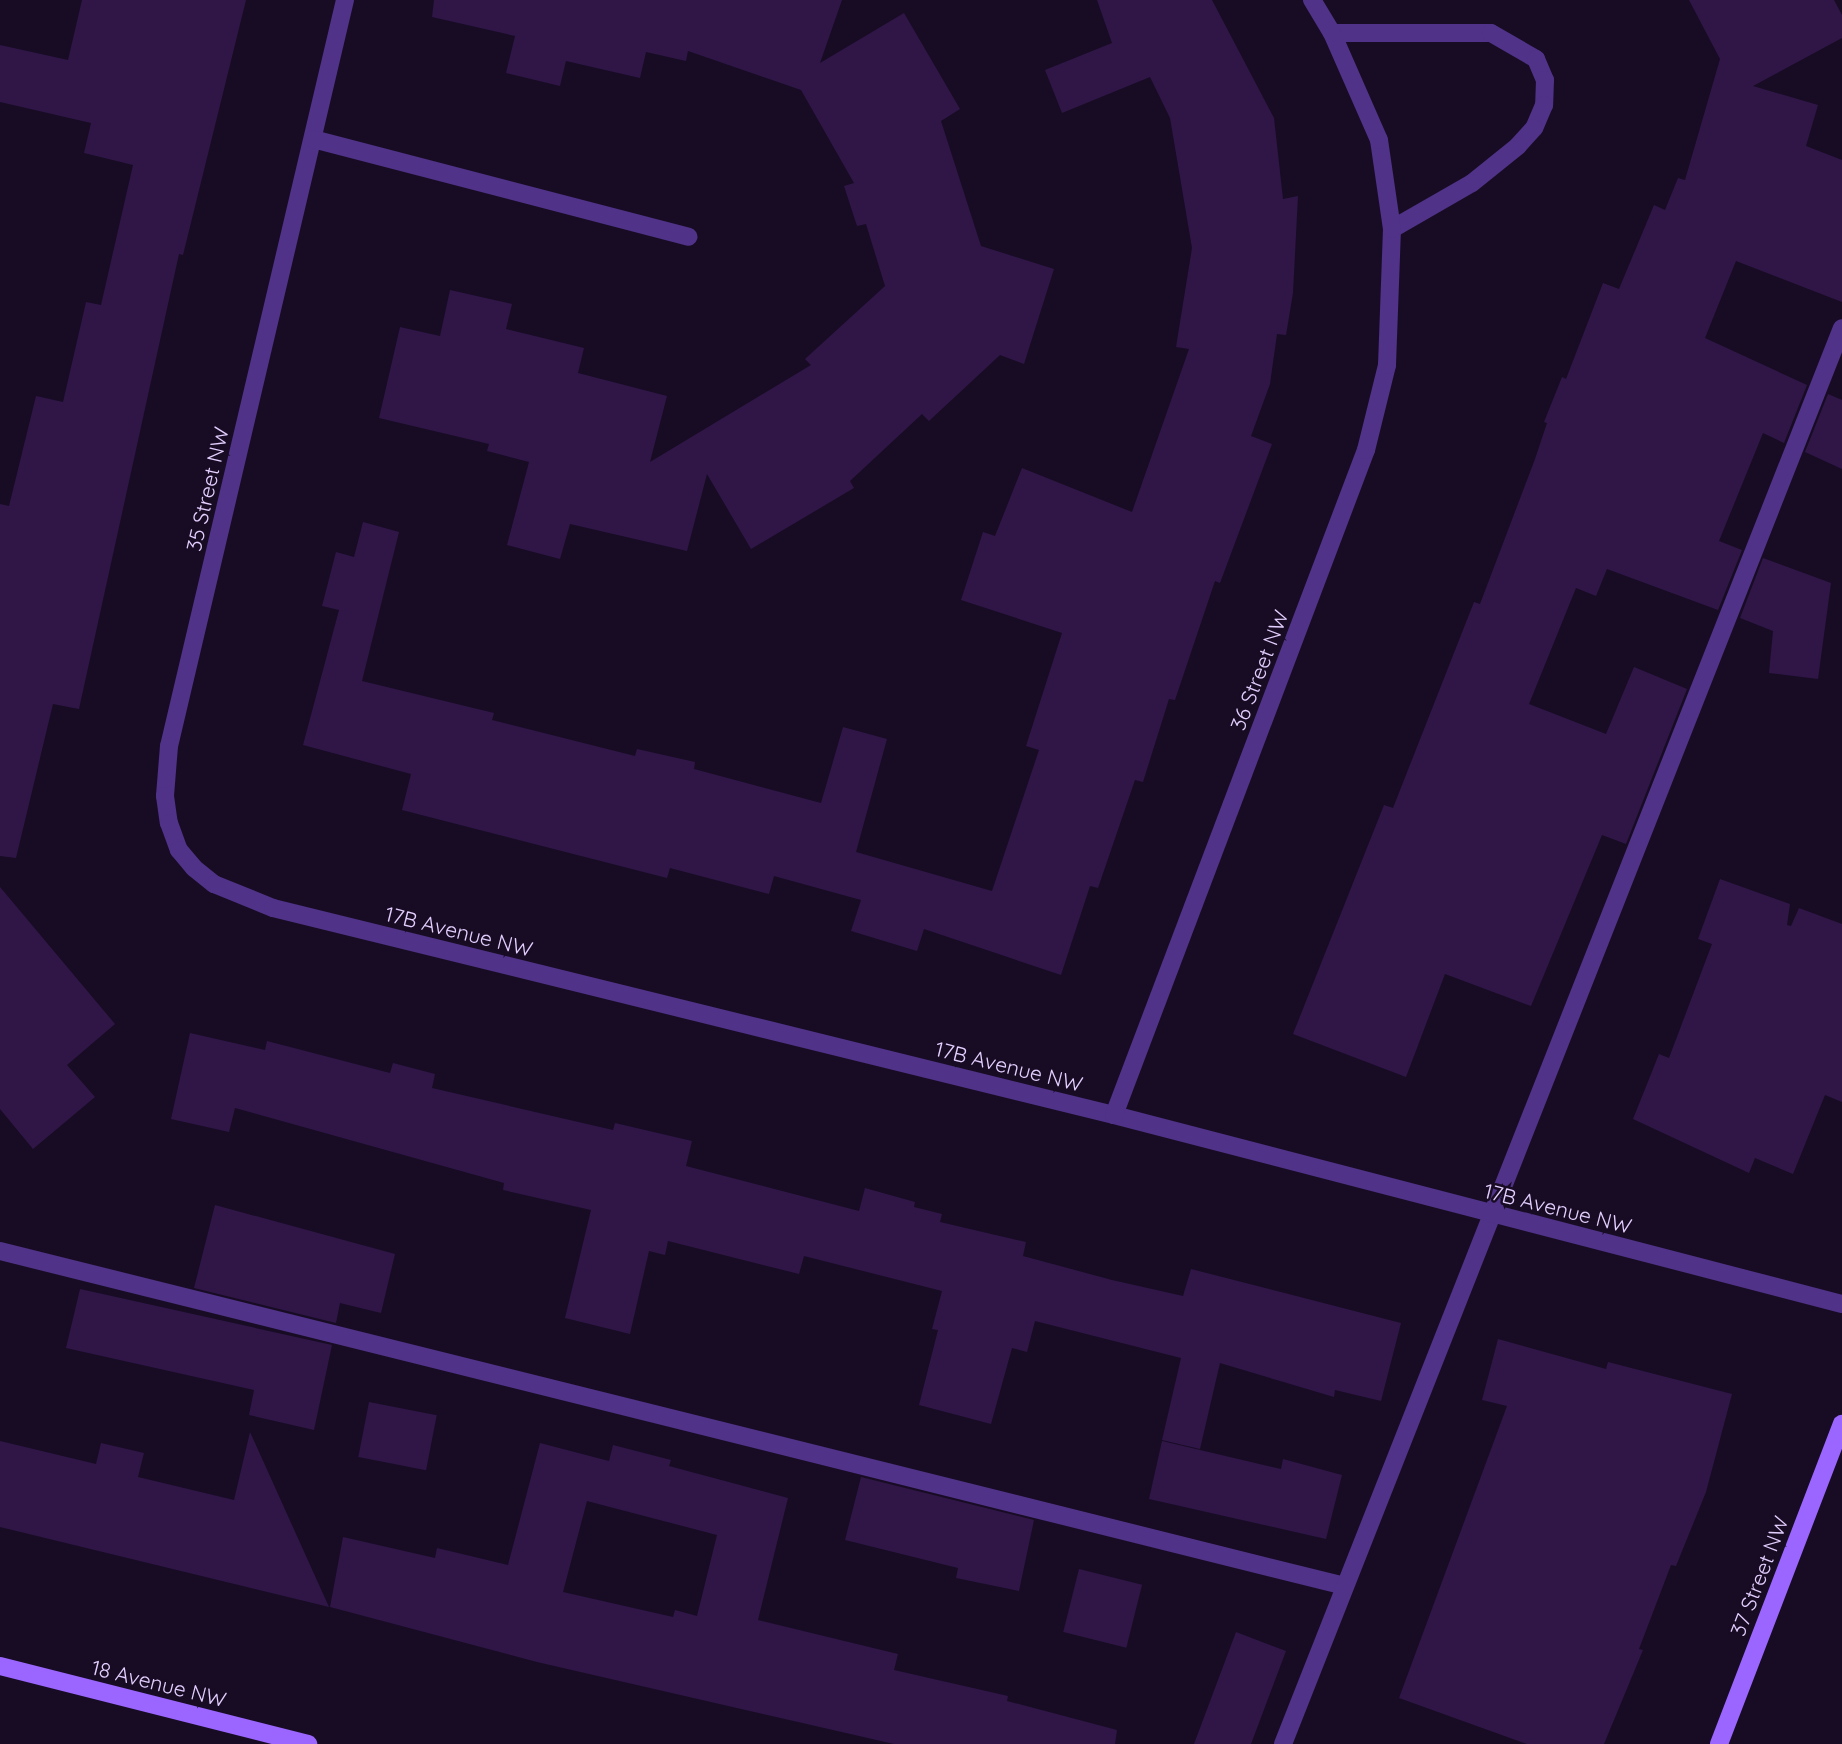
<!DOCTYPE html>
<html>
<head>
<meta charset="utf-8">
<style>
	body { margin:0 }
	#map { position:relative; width:1842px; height:1744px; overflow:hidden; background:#180c24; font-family:Quicksand,sans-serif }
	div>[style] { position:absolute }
	.building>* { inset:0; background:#2f1647; transform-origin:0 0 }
	.lane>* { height:18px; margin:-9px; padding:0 9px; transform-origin:9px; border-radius:9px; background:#503288 }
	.street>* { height:18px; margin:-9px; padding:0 9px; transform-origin:9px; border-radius:9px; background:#503288 }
	.secondary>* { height:18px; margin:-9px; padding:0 9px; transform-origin:9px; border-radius:9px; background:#9a66ff }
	span { translate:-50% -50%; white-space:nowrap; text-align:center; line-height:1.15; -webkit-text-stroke:5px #180c24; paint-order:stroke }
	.street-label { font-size:21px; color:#e4cfff }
</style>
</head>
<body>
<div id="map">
	<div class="building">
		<i style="clip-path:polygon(82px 0,246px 0,183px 255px,179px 254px,79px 709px,53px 704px,16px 858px,0 856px,0 504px,9px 506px,36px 396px,63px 402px,86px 302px,101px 305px,133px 165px,84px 153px,91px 123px,0 102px,0 45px,68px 60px)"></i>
		<i style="clip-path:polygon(434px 0,842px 0,820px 63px,904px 13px,960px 109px,941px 121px,981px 246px,1054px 269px,1024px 364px,1000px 355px,929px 421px,922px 414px,850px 481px,854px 488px,751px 549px,707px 474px,687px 551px,570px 524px,560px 559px,507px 545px,529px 462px,487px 451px,489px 444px,379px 418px,400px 327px,440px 336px,450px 290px,512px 304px,506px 329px,584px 348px,578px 373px,667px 396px,650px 462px,811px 365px,805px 359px,885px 286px,866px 224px,857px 226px,844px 186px,854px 183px,801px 90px,688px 51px,686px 61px,646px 52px,640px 78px,566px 61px,560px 86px,506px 73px,515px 36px,432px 17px)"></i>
		<i style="clip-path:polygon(1097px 0,1212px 0,1274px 118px,1283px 199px,1298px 196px,1293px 293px,1286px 335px,1277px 334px,1270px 384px,1251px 436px,1272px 444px,1220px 583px,1215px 581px,1175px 700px,1169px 699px,1143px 782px,1135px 780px,1098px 888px,1090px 886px,1061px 975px,924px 929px,917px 951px,851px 931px,861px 900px,774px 876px,769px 894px,670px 868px,667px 878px,402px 810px,411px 774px,303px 745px,339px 610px,322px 606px,336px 552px,354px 557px,363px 522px,399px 532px,362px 681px,494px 713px,492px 720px,635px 756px,637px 749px,695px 762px,694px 769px,821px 803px,843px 727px,887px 739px,856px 852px,992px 891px,1039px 750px,1026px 746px,1062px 633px,961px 600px,983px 532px,995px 536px,1022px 468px,1132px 512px,1189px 349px,1176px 347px,1192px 248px,1170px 118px,1150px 77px,1062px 113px,1045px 70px,1112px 43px)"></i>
		<i style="clip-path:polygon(1689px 0,1834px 0,1842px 15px,1842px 38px,1753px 86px,1818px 105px,1806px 146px,1842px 160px,1842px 302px,1736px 261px,1705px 338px,1807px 385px,1784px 443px,1763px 433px,1719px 541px,1742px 550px,1718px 610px,1607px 569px,1596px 596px,1576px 588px,1529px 704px,1606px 734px,1634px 667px,1687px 689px,1626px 844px,1602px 835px,1531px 1006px,1445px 974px,1406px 1077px,1293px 1034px,1384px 805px,1393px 808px,1474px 602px,1480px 604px,1535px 459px,1547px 423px,1544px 422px,1562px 377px,1566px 379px,1603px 283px,1619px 289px,1654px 205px,1665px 210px,1678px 178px,1685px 180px,1720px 59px)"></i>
		<i style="clip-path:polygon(1828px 394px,1842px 400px,1842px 469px,1805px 452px)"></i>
		<i style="clip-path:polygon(1763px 558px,1831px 583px,1818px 679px,1769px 673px,1773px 631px,1740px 618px)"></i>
		<i style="clip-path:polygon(1720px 879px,1790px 904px,1787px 925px,1791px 926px,1799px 908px,1842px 924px,1842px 1102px,1825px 1095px,1793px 1174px,1755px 1158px,1749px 1173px,1633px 1119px,1659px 1054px,1669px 1058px,1712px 944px,1698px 939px)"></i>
		<i style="clip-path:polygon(0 887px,115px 1024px,67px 1065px,95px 1097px,33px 1149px,0 1109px)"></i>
		<i style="clip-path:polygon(190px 1033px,265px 1050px,267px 1041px,390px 1073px,393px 1063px,435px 1074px,432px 1088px,613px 1130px,615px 1123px,692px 1141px,686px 1166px,859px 1211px,865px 1188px,915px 1202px,914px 1207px,942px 1214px,940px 1222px,1026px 1242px,1023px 1256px,1112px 1280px,1183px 1296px,1191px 1269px,1401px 1323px,1381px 1401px,1335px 1390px,1334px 1397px,1220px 1363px,1200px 1449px,1162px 1440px,1181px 1358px,1035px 1321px,1027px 1352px,1012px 1348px,991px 1424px,919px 1405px,938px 1330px,932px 1329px,942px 1291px,804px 1256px,799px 1274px,668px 1241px,665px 1255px,649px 1251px,630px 1334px,565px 1318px,591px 1210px,503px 1190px,504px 1183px,235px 1108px,229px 1132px,171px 1119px)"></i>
		<i style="clip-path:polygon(215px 1205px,395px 1254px,381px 1313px,340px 1303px,336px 1323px,194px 1288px)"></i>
		<i style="clip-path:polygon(80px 1289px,332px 1345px,314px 1430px,249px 1415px,254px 1390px,66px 1348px)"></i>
		<i style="clip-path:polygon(1498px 1339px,1606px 1369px,1608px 1362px,1732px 1394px,1706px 1492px,1676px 1566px,1671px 1565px,1639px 1649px,1643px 1650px,1604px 1744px,1527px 1744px,1399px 1698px,1507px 1406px,1482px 1400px)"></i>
		<i style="left:369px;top:1402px;width:69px;height:56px;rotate:11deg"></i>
		<i style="clip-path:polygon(250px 1432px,329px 1607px,0 1527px,0 1441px,96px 1464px,101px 1443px,144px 1453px,138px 1477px,234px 1500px)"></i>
		<i style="clip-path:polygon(1162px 1441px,1281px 1469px,1283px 1459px,1342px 1475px,1326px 1539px,1149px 1499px)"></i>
		<i style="clip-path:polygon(evenodd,540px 1443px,609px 1461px,613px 1445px,671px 1460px,669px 1466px,788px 1498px,758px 1620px,898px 1654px,894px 1670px,1008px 1696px,1007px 1701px,1117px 1730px,1115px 1744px,894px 1744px,537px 1662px,330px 1607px,343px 1537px,435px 1558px,437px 1548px,508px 1565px,540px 1443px,587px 1501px,717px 1535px,697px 1616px,675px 1610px,673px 1617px,563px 1592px,587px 1501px)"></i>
		<i style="clip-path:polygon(861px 1477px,1034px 1520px,1019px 1591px,956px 1578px,958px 1568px,845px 1540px)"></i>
		<i style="left:1079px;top:1569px;width:65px;height:65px;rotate:14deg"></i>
		<i style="clip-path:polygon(1236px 1632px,1286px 1651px,1251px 1744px,1194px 1744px)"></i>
	</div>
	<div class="lane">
		<i style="left:0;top:1251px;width:1386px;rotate:13.99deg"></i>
		<i style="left:1283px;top:1744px;width:1522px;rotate:-68.46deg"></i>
	</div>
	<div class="street">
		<i style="left:345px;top:0;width:766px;rotate:103.27deg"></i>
		<i style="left:169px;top:746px;width:50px;rotate:94.6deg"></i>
		<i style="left:165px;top:796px;width:27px;rotate:82deg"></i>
		<i style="left:169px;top:823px;width:29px;rotate:70deg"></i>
		<i style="left:179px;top:850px;width:23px;rotate:50deg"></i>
		<i style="left:194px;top:868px;width:26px;rotate:39deg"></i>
		<i style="left:214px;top:884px;width:64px;rotate:22.1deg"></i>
		<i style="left:273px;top:908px;width:866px;rotate:13.83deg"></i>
		<i style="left:1114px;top:1115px;width:752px;rotate:14.55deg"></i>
		<i style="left:1332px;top:33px;width:159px"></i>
		<i style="left:1491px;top:33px;width:52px;rotate:30deg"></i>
		<i style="left:1536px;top:59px;width:23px;rotate:67deg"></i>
		<i style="left:1545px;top:80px;width:25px;rotate:92deg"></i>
		<i style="left:1544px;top:105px;width:25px;rotate:113deg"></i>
		<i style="left:1534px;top:128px;width:24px;rotate:132deg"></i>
		<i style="left:1518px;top:146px;width:59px;rotate:141.2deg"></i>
		<i style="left:1472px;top:183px;width:92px;rotate:150.1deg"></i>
		<i style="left:313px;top:139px;width:388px;rotate:14.6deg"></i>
		<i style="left:1114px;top:1115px;width:711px;rotate:-69.25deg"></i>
		<i style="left:1366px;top:450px;width:88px;rotate:-76.1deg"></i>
		<i style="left:1387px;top:365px;width:136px;rotate:-87.9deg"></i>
		<i style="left:1392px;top:229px;width:90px;rotate:-98.3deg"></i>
		<i style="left:1379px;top:140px;width:117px;rotate:-113.7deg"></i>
		<i style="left:1332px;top:33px;width:39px;rotate:-121deg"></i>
	</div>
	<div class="secondary">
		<i style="left:0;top:1666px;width:318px;rotate:14.2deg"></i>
		<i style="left:1719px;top:1744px;width:343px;rotate:-69deg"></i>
	</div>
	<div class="street-label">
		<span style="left:207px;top:489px;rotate:-77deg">35 Street NW</span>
		<span style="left:1259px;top:670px;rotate:-69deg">36 Street NW</span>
		<span style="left:459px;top:931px;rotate:14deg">17B Avenue NW</span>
		<span style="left:1009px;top:1066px;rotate:14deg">17B Avenue NW</span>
		<span style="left:1558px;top:1208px;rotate:14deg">17B Avenue NW</span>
		<span style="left:1759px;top:1576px;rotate:-69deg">37 Street NW</span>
		<span style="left:159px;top:1683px;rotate:14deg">18 Avenue NW</span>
	</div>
</div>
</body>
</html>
